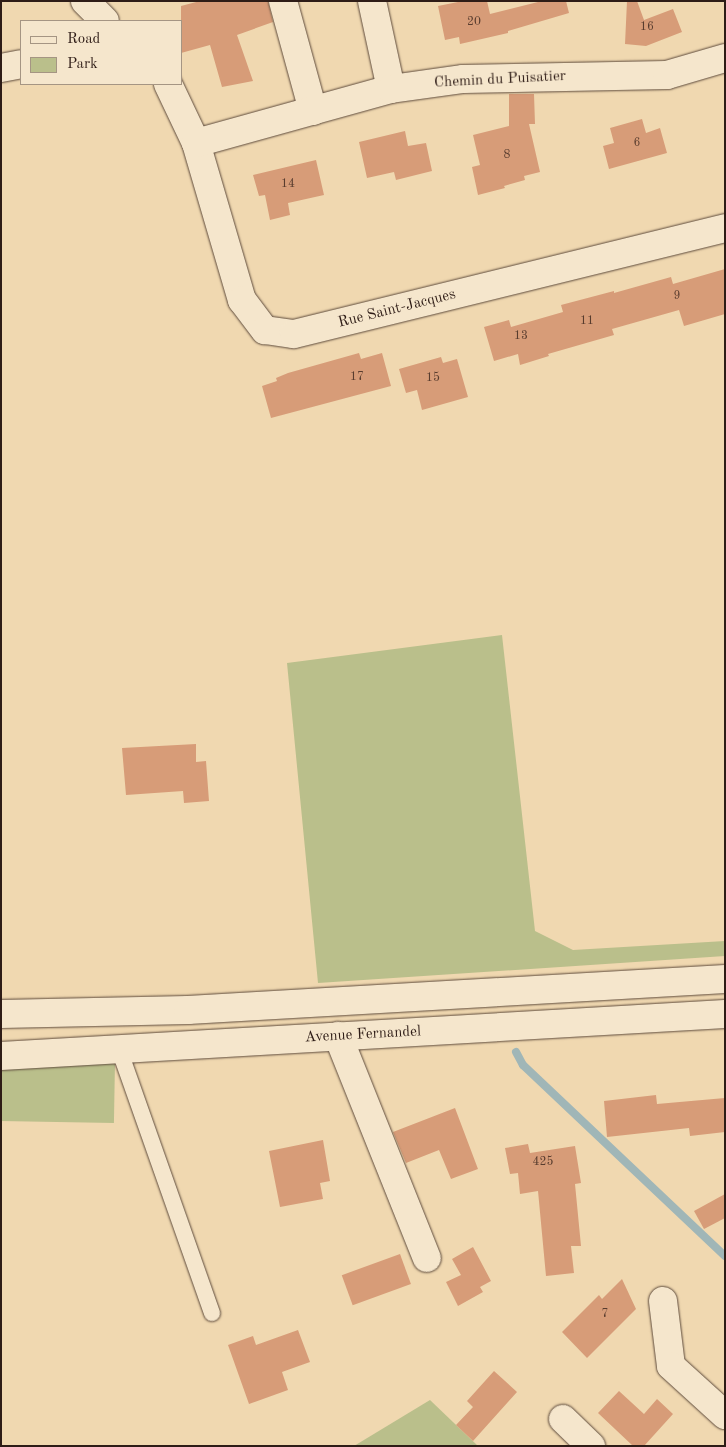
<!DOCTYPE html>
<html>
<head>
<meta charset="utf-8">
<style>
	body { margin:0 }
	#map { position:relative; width:726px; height:1447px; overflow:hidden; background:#f0d8b0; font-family:"Old Standard TT",serif }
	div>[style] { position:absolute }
	.green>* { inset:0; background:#babf8b; transform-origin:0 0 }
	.stream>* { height:8px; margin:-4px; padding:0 4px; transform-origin:4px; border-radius:4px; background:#a0b6b7 }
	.building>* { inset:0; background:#d79c78; transform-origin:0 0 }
	.roads { filter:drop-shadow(0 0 1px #5e4b3c) drop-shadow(0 0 1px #5e4b3c) }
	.service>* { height:16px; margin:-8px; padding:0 8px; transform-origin:8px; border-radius:8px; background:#f5e6cc }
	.minor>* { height:28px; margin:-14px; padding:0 14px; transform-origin:14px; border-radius:14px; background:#f5e6cc }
	.secondary>* { height:28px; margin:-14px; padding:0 14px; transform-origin:14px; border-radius:14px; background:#f5e6cc }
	span { translate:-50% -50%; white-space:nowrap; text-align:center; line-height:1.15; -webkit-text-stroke:4px #f5e6cc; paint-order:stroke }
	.number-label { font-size:12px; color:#583c2e }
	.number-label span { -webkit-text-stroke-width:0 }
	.street-label { font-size:15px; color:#2e1c16 }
	.frame { position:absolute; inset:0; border:2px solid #2e1c16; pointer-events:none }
	.legend { position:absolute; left:20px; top:20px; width:162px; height:65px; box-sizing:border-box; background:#f5e6cc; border:1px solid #a59583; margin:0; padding:6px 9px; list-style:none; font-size:15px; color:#2e1c16 }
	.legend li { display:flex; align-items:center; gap:10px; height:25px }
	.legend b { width:25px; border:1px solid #a59583 }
</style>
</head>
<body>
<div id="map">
	<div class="green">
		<i style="clip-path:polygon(502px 635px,535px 931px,573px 950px,725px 941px,725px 956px,318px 983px,287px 663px)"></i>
		<i style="left:115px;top:1062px;width:61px;height:114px;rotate:91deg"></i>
		<i style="clip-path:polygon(430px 1400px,478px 1446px,354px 1446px)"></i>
	</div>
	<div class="stream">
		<i style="left:516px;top:1052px;width:15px;rotate:62deg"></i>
		<i style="left:523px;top:1065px;width:278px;rotate:43.4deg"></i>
	</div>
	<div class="building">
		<i style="clip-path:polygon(200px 1px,268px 1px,273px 22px,237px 35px,253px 81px,222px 87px,210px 45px,181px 53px,181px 6px)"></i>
		<i style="clip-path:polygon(463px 1px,487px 1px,490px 14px,542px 1px,566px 1px,569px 13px,508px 31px,508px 33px,460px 44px,459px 37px,445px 40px,438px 6px)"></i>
		<i style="clip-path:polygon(627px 1px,637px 1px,644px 20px,673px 9px,682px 32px,646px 46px,625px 44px)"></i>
		<i style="clip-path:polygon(509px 94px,534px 94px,535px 124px,529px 124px,540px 172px,524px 176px,525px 180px,504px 186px,505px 188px,478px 195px,472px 167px,480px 165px,473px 135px,509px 126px)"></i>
		<i style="clip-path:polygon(642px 119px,646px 133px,660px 128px,667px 153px,609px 169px,603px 146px,614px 143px,610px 128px)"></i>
		<i style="clip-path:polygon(405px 131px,408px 146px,426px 143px,432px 171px,396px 180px,394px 172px,367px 178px,359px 142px)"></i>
		<i style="clip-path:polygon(316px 160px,324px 195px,288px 203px,290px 215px,270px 220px,265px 195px,259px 196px,253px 175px)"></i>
		<i style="clip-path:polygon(725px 269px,725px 314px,684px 326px,679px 310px,612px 329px,614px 335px,548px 354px,549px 356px,520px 365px,518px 354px,494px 361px,484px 327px,509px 320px,511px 327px,563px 312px,561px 305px,614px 291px,614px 293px,671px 277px,673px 284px)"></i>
		<i style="clip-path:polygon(359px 353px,361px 359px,382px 353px,391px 386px,271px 418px,262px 386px,277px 381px,276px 378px,288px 373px)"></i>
		<i style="clip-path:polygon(441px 357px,443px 363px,457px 359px,468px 397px,422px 410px,417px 390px,406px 393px,399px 369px)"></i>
		<i style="clip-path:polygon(196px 744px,196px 762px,206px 761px,209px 801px,184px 803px,183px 791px,126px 795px,122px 748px)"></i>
		<i style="clip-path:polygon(656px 1095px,657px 1104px,725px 1098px,725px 1132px,690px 1136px,689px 1128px,607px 1137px,604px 1101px)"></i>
		<i style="clip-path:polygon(455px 1108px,478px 1169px,451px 1179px,439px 1150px,406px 1163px,393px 1132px)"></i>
		<i style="clip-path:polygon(323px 1140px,330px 1181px,320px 1183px,323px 1199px,280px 1207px,269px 1151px)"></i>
		<i style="clip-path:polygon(528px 1144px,530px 1153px,575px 1146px,581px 1183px,575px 1184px,581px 1246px,571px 1246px,574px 1273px,546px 1276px,538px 1191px,520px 1194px,518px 1173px,510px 1174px,505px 1148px)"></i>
		<i style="clip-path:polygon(725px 1194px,725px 1218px,704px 1229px,694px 1211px)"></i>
		<i style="clip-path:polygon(473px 1247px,491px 1281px,480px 1287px,483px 1292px,458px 1306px,446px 1282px,461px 1275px,452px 1259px)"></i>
		<i style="left:400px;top:1254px;width:32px;height:62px;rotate:70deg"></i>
		<i style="clip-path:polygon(622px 1279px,636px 1309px,587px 1358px,562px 1332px,599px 1295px,602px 1299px)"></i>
		<i style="clip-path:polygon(298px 1330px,310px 1362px,282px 1372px,288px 1390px,249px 1404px,228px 1345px,253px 1336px,256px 1345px)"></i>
		<i style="clip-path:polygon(494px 1371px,517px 1392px,473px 1441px,456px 1425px,473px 1407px,467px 1401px)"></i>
		<i style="clip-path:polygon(619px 1391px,644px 1414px,657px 1399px,673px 1414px,644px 1446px,633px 1446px,598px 1413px)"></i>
	</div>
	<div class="roads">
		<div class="service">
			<i style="left:119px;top:1049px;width:280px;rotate:70.6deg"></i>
		</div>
		<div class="minor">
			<i style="left:85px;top:1px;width:28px;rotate:45deg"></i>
			<i style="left:283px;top:1px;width:114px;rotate:74.7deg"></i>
			<i style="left:372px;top:1px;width:90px;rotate:77.8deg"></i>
			<i style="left:1px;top:68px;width:20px;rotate:-11deg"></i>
			<i style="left:168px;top:84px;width:65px;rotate:64.6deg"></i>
			<i style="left:196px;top:143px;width:164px;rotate:73.7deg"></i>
			<i style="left:242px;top:300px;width:38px;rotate:53deg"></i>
			<i style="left:265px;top:330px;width:29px;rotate:8deg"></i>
			<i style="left:294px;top:334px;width:444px;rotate:-13.8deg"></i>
			<i style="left:196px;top:143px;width:202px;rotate:-15.5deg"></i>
			<i style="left:391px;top:89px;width:73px;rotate:-7.9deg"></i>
			<i style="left:463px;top:79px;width:204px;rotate:-1.1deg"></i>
			<i style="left:667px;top:75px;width:60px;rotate:-16.3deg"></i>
			<i style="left:338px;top:1036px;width:239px;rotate:68.2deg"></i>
			<i style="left:663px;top:1301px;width:65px;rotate:83deg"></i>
			<i style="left:671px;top:1366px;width:73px;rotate:42.2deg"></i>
			<i style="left:563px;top:1419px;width:39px;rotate:44deg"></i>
		</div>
		<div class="secondary">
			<i style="left:1px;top:1014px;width:187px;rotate:-1.2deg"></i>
			<i style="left:188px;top:1010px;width:538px;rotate:-3.3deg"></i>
			<i style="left:1px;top:1056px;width:725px;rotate:-3.32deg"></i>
		</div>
	</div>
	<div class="number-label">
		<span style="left:474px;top:23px">20</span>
		<span style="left:647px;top:28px">16</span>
		<span style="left:637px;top:144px">6</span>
		<span style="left:507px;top:156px">8</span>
		<span style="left:288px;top:185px">14</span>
		<span style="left:677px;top:297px">9</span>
		<span style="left:587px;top:322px">11</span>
		<span style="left:521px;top:337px">13</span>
		<span style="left:357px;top:378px">17</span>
		<span style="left:433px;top:379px">15</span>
		<span style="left:543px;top:1163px">425</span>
		<span style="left:605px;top:1315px">7</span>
	</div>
	<div class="street-label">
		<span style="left:500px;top:80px;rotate:-3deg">Chemin du Puisatier</span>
		<span style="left:397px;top:309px;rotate:-14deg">Rue Saint-Jacques</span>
		<span style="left:363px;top:1035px;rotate:-3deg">Avenue Fernandel</span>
	</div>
	<div class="frame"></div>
	<ul class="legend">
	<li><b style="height:6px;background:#f5e6cc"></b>Road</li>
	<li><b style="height:14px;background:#babf8b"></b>Park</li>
	</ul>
</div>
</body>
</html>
